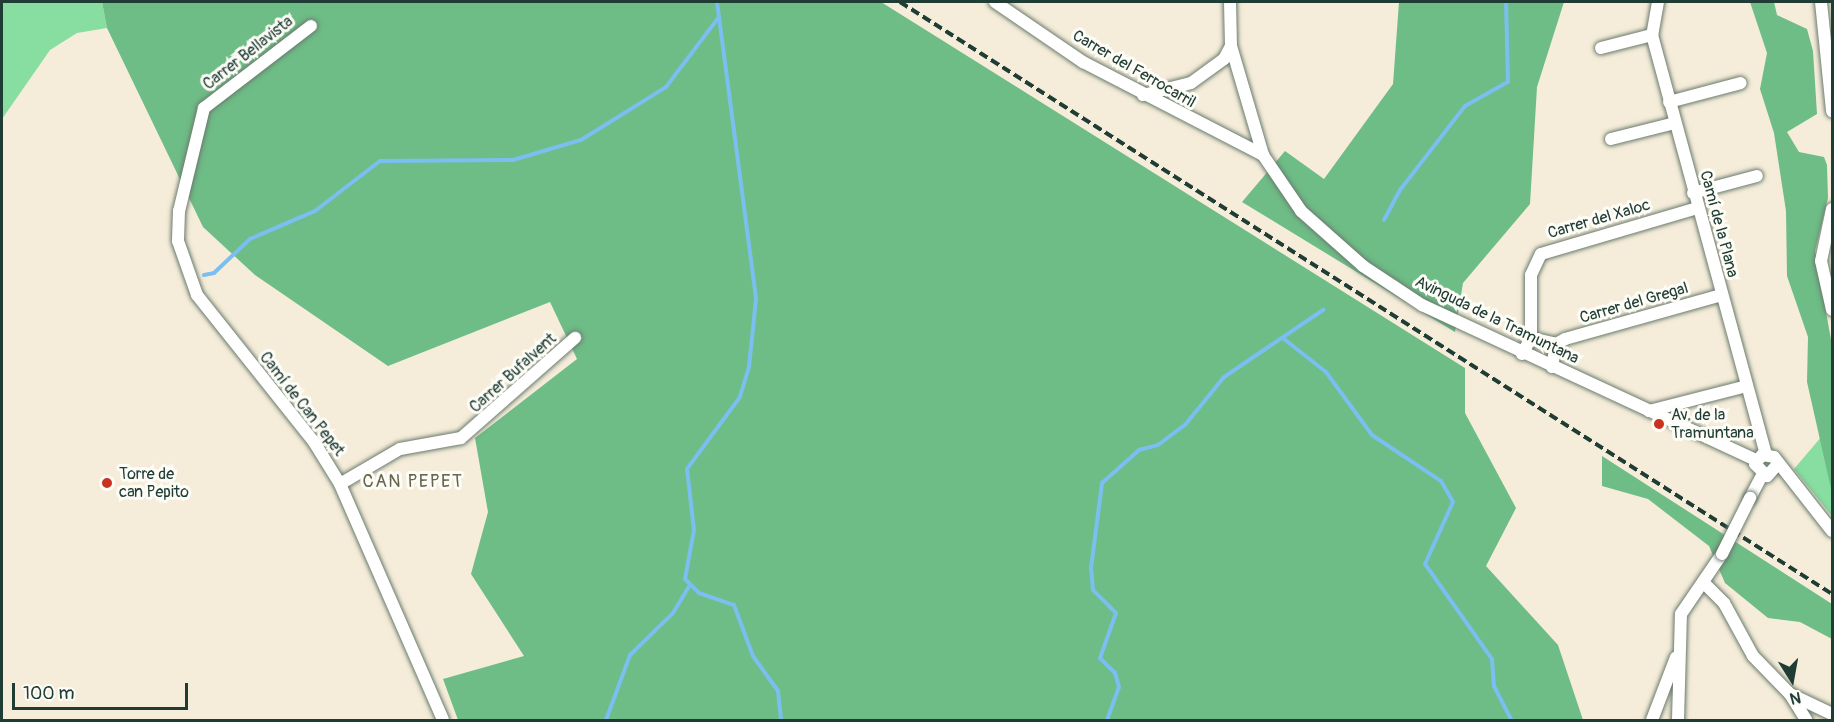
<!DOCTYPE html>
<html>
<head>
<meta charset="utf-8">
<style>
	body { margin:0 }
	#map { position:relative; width:1834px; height:722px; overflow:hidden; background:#f5edd9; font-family:Pangolin,sans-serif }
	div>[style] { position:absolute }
	.green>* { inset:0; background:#88dda0 }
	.forest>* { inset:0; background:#6ebc86 }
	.stream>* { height:4px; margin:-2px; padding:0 2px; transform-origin:2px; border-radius:2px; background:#7bbff1 }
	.roads { filter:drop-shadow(0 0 2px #6a7b6e) drop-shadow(0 0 2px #6a7b6e) }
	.street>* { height:12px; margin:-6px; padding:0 6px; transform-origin:6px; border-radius:6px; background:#fff }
	.rail>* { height:4px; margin-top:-2px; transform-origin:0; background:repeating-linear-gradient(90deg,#1f3d34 0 9px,transparent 0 13.5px) }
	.bridges { filter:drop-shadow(0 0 2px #6a7b6e) drop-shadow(0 0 2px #6a7b6e) }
	.street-bridge>* { height:12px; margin:-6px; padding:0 6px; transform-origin:6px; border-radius:6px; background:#fff }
	.dots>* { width:16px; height:16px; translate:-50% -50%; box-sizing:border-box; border:3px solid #fdfcf7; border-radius:50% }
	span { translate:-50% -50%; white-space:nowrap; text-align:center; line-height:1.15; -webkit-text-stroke:6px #fdfcf7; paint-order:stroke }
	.street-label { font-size:16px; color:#1f3d34 }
	.poi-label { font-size:16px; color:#1f3d34 }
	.left { translate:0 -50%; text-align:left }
	.neighbourhood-label { font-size:18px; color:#66644b; letter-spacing:1.5px }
	.frame { position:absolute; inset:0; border:3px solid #1f3d34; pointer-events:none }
	.north { position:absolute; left:1762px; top:650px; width:60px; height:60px; -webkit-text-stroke:4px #fdfcf7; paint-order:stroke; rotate:169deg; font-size:16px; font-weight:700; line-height:24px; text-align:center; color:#1f3d34 }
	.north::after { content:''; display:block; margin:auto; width:21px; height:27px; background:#1f3d34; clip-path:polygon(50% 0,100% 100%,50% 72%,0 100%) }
	.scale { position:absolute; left:12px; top:683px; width:176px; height:27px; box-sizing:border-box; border:3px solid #1f3d34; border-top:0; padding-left:8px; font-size:18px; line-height:21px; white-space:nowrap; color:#1f3d34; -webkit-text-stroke:4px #fdfcf7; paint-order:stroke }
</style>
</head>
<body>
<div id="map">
	<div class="green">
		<i style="clip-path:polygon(2px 2px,102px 2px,107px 28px,77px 33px,50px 50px,2px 119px)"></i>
		<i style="clip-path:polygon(1822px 436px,1832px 461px,1832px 516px,1794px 469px)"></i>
	</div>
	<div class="forest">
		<i style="clip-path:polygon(102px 2px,881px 2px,1465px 368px,1465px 413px,1516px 508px,1486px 566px,1558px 645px,1583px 720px,458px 720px,443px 679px,524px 656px,471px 574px,488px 512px,475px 438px,577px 359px,550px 302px,388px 366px,255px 275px,203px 227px,107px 28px)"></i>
		<i style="clip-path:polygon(1399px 2px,1564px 2px,1537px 87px,1530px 204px,1463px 283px,1455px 332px,1242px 202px,1285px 151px,1324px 179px,1393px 84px)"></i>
		<i style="clip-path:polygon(1750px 2px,1774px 2px,1777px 15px,1807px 29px,1813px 51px,1817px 114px,1787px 132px,1799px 152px,1824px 157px,1827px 165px,1828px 198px,1815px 251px,1832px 345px,1832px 493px,1807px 382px,1808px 337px,1787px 276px,1786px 211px,1774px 133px,1760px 89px,1767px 53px)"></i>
		<i style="clip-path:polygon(1602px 456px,1832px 604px,1832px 639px,1800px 622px,1768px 618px,1725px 583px,1709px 546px,1648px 499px,1602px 486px)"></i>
	</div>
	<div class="stream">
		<i style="left:719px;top:17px;width:284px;rotate:82.5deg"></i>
		<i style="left:756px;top:299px;width:68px;rotate:95.9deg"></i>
		<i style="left:749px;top:367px;width:31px;rotate:107deg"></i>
		<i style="left:740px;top:397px;width:89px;rotate:126.4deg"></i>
		<i style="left:687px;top:469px;width:61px;rotate:83.5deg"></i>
		<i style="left:694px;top:530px;width:50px;rotate:100.4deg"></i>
		<i style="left:685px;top:579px;width:20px;rotate:45deg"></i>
		<i style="left:699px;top:593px;width:37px;rotate:19deg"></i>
		<i style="left:734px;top:605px;width:54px;rotate:69.6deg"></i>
		<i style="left:753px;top:656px;width:43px;rotate:54.5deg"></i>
		<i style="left:778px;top:691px;width:29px;rotate:84deg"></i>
		<i style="left:1384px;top:220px;width:34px;rotate:-62deg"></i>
		<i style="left:1400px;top:190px;width:106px;rotate:-52.3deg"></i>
		<i style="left:1465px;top:106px;width:49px;rotate:-29.2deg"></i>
		<i style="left:1508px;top:82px;width:80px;rotate:-91.4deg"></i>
		<i style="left:204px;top:275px;width:10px;rotate:-11deg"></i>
		<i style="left:214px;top:273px;width:50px;rotate:-43.4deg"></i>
		<i style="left:250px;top:239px;width:71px;rotate:-23.3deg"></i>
		<i style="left:315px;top:211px;width:82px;rotate:-37.6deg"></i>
		<i style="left:380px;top:161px;width:133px;rotate:-0.4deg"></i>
		<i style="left:513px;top:160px;width:71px;rotate:-16.4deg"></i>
		<i style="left:581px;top:140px;width:100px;rotate:-31.9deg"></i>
		<i style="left:666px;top:87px;width:88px;rotate:-52.9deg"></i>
		<i style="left:719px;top:17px;width:15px;rotate:-98deg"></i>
		<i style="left:1284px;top:339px;width:53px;rotate:38.2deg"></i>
		<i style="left:1326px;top:372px;width:78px;rotate:53.9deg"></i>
		<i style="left:1372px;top:435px;width:83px;rotate:33.7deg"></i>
		<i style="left:1441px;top:481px;width:24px;rotate:60deg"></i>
		<i style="left:1453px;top:502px;width:68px;rotate:114.3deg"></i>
		<i style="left:1425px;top:564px;width:116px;rotate:54.8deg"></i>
		<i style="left:1492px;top:659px;width:27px;rotate:86deg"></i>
		<i style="left:1494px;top:686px;width:38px;rotate:63deg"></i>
		<i style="left:606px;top:720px;width:69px;rotate:-69.7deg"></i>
		<i style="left:630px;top:655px;width:60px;rotate:-44.3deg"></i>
		<i style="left:673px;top:613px;width:31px;rotate:-59deg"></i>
		<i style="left:1107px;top:720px;width:35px;rotate:-70deg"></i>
		<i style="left:1119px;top:687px;width:15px;rotate:-106deg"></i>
		<i style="left:1115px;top:673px;width:21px;rotate:-135deg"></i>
		<i style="left:1100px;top:658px;width:48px;rotate:-70.4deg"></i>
		<i style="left:1116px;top:613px;width:33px;rotate:-135deg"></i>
		<i style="left:1093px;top:590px;width:22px;rotate:-95deg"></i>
		<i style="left:1091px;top:568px;width:86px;rotate:-82.6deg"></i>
		<i style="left:1102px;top:483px;width:50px;rotate:-41.7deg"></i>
		<i style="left:1139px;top:450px;width:20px;rotate:-15deg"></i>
		<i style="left:1158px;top:445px;width:34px;rotate:-37deg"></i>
		<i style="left:1185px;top:425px;width:62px;rotate:-50.9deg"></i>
		<i style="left:1224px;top:377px;width:120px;rotate:-34.1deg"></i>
	</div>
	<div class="roads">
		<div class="street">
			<i style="left:995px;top:2px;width:107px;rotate:34.3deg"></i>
			<i style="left:1083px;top:62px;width:203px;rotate:27.3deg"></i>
			<i style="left:1658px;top:2px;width:34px;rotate:100deg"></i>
			<i style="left:1652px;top:35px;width:434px;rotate:74.8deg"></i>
			<i style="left:1821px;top:2px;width:110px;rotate:84.2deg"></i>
			<i style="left:311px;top:26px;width:135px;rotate:142.5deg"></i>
			<i style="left:204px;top:108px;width:106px;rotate:103.6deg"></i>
			<i style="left:179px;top:211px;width:30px;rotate:92deg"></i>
			<i style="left:178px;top:241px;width:57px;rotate:70.6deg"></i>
			<i style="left:197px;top:295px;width:188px;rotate:51.5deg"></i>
			<i style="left:314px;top:442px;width:49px;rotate:58.2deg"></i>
			<i style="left:340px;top:484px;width:257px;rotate:66.4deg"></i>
			<i style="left:1231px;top:46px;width:114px;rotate:73.6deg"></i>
			<i style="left:1263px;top:155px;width:68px;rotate:55.8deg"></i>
			<i style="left:1301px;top:211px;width:83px;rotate:41.6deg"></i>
			<i style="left:1363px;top:266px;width:71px;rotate:33.5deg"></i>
			<i style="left:1422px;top:305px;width:368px;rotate:24.9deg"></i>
			<i style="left:1601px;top:48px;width:53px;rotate:-14.3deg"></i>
			<i style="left:1143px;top:95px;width:49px;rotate:-14deg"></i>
			<i style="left:1191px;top:83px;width:41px;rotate:-36deg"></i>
			<i style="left:1224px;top:59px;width:15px;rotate:-62deg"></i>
			<i style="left:1231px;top:46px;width:44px;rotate:-91.3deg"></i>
			<i style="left:1669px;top:102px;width:74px;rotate:-14.8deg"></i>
			<i style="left:1611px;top:139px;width:66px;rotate:-14deg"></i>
			<i style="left:1693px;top:193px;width:66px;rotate:-14.9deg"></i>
			<i style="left:1832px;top:209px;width:53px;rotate:101.9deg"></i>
			<i style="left:1821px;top:261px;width:50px;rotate:77.3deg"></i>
			<i style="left:1531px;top:338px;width:26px;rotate:13deg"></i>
			<i style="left:1522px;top:354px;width:18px;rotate:-61deg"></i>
			<i style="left:1531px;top:338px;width:63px;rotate:-90deg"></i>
			<i style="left:1531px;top:275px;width:23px;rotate:-65deg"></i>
			<i style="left:1541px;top:254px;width:163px;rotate:-16.4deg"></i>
			<i style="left:1552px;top:367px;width:23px;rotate:-80deg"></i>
			<i style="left:1556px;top:344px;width:10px;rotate:-29deg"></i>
			<i style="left:1565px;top:339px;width:163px;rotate:-15.7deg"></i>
			<i style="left:1649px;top:411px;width:101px;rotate:-14.3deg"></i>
			<i style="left:1777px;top:465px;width:15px;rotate:132deg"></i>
			<i style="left:1767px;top:476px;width:17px;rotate:-135deg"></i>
			<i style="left:1755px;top:464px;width:11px;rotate:-52deg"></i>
			<i style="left:1762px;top:455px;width:12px;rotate:9deg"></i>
			<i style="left:1774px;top:457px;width:94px;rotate:51.9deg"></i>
			<i style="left:340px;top:484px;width:69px;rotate:-30.3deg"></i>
			<i style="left:400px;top:449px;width:62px;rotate:-10.2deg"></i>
			<i style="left:461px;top:438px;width:152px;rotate:-41.3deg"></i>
			<i style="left:1750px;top:498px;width:26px;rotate:-62deg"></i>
			<i style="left:1703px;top:582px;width:30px;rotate:45deg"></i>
			<i style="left:1724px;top:603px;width:60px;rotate:61.3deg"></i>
			<i style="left:1753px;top:656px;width:53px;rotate:45.8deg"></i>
			<i style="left:1790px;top:694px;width:31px;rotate:58deg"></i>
			<i style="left:1790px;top:694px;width:47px;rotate:25.5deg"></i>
			<i style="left:1652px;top:720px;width:67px;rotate:-69.1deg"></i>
			<i style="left:1678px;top:720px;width:106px;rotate:-88.4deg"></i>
			<i style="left:1681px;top:614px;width:73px;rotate:-55.7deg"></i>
		</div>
	</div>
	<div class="rail">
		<i style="left:900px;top:2px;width:1104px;rotate:32.42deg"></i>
	</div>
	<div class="bridges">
		<div class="street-bridge">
			<i style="left:1722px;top:554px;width:63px;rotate:-63.4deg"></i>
		</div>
	</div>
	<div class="dots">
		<i style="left:1659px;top:424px;background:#c8321e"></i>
		<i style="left:107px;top:483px;background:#c8321e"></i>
	</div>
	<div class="street-label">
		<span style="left:248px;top:53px;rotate:-38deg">Carrer Bellavista</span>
		<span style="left:1134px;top:69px;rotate:30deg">Carrer del Ferrocarril</span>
		<span style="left:1599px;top:219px;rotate:-16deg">Carrer del Xaloc</span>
		<span style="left:1719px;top:224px;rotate:75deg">Camí de la Plana</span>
		<span style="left:1634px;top:303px;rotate:-16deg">Carrer del Gregal</span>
		<span style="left:1497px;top:320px;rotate:26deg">Avinguda de la Tramuntana</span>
		<span style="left:513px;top:373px;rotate:-42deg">Carrer Bufalvent</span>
		<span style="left:302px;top:404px;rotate:52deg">Camí de Can Pepet</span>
	</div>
	<div class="poi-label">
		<span class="left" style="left:1671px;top:424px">Av. de la<br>Tramuntana</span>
		<span class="left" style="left:119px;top:483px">Torre de<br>can Pepito</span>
	</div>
	<div class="neighbourhood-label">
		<span style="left:413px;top:482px">CAN PEPET</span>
	</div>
	<div class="frame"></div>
	<div class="north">N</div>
	<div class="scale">100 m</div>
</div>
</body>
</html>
